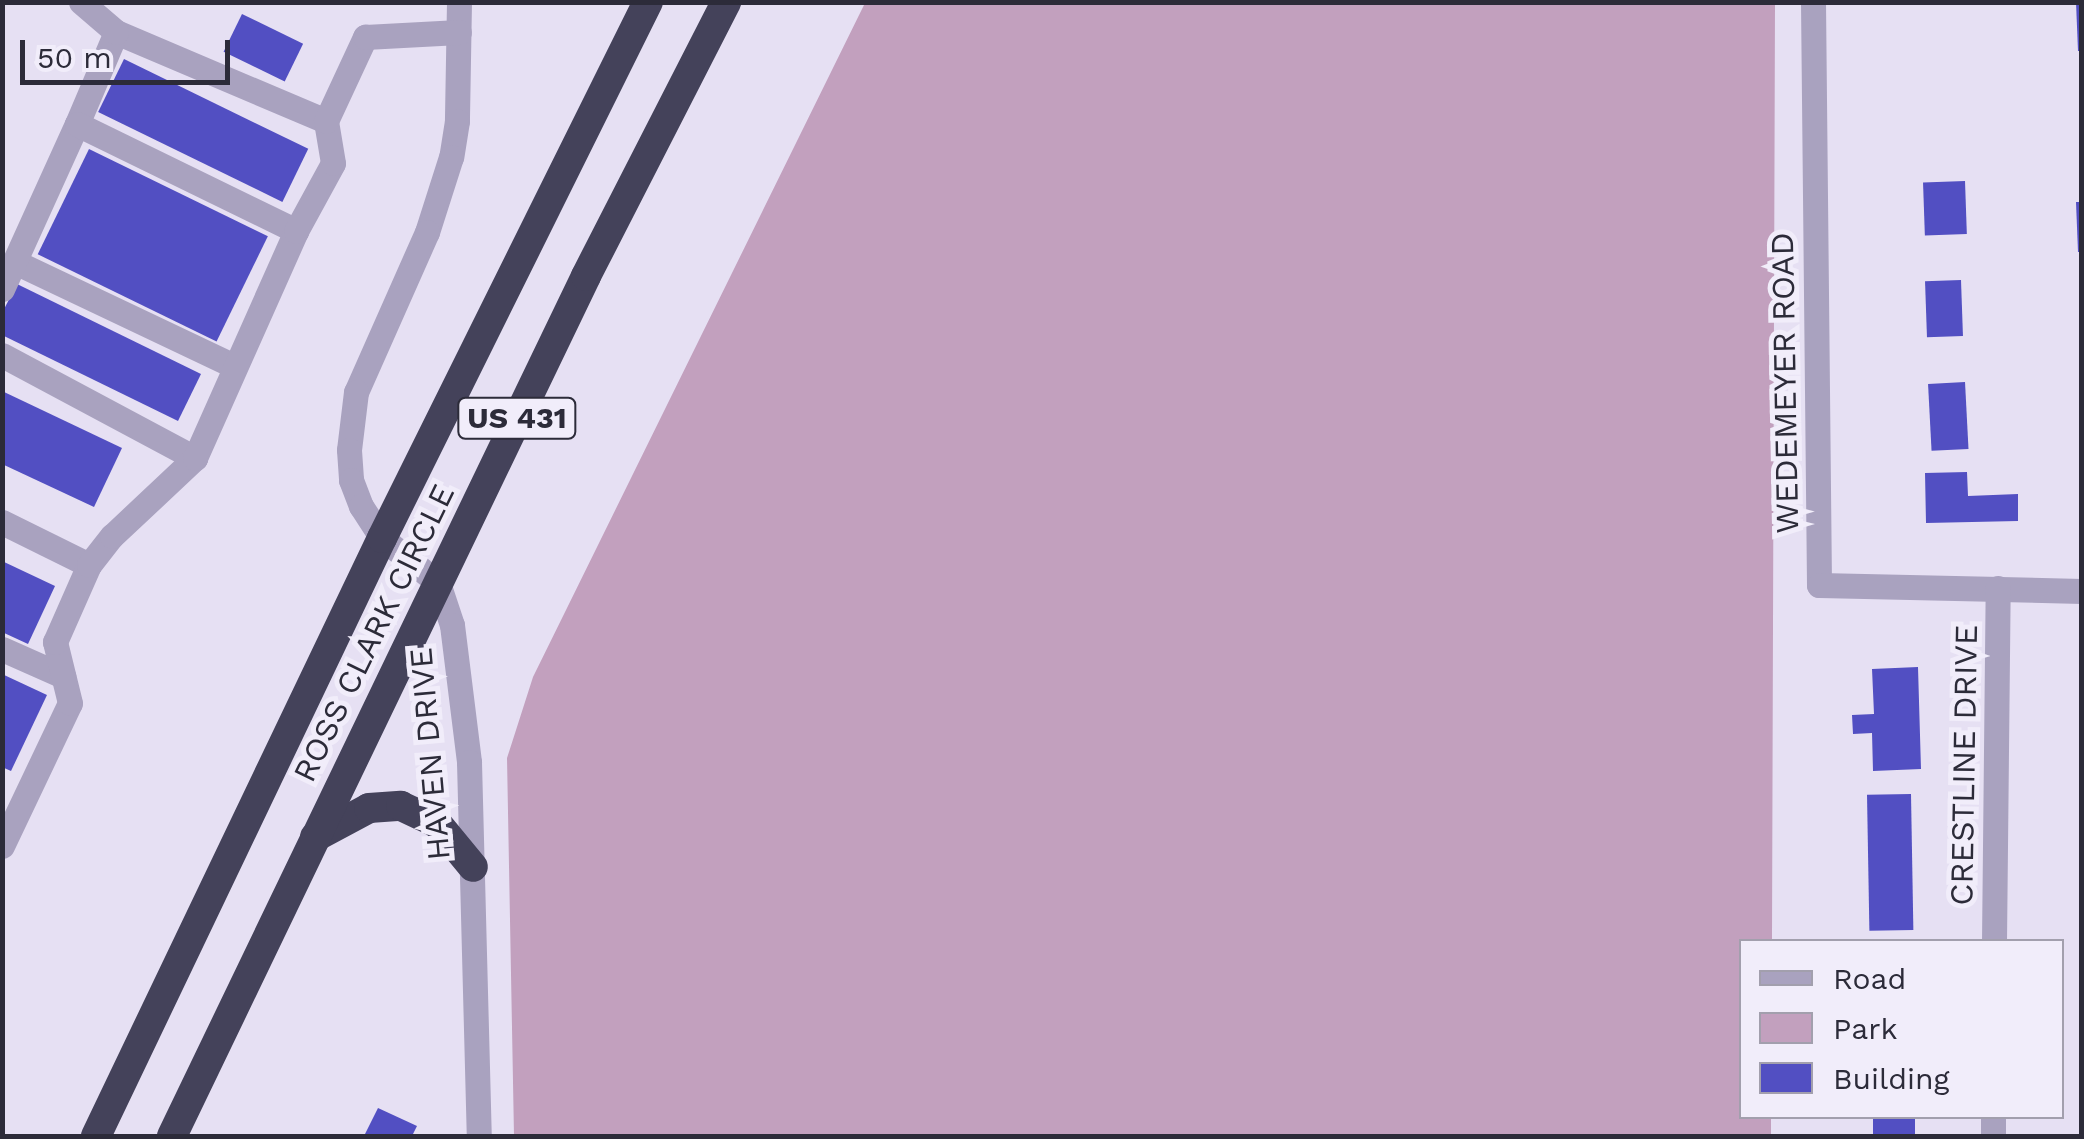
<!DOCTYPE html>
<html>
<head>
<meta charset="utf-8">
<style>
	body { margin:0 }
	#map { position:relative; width:2084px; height:1139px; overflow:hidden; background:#e6e0f3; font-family:"Work Sans",sans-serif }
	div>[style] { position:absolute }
	.green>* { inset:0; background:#c2a0be }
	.building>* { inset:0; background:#524fc2; transform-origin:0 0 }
	.minor>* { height:25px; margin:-12.5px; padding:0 12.5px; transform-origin:12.5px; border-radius:12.5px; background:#a9a2bf }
	.highway>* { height:30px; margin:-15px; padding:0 15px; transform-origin:15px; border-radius:15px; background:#44425a }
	span { translate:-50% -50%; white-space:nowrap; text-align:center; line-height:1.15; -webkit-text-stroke:10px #f1edfa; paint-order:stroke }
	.shield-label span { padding:2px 8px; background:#f1edfa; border:2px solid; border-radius:8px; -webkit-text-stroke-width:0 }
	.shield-label { font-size:30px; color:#2c2b39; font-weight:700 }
	.street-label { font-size:32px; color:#2c2b39 }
	.frame { position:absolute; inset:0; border:5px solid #2c2b39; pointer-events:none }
	.legend { position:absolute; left:1739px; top:939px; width:325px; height:180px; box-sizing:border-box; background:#f1edfa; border:2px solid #a29fad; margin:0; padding:12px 18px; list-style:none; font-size:30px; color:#2c2b39 }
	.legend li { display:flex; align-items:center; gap:20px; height:50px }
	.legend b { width:50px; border:2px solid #a29fad }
	.scale { position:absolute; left:20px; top:40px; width:210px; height:45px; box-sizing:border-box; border:5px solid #2c2b39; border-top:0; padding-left:12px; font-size:30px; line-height:35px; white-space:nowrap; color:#2c2b39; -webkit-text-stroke:8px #f1edfa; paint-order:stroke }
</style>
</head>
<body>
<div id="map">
	<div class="green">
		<i style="clip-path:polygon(865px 3px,1775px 3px,1772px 941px,1742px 942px,1742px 1116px,1771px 1117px,1771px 1136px,514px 1136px,507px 758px,533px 677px)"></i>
	</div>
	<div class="building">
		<i style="clip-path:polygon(2076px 2px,2082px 2px,2082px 51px,2078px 51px)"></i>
		<i style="left:242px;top:14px;width:68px;height:42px;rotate:26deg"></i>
		<i style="left:124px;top:59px;width:205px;height:59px;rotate:26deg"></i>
		<i style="left:89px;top:149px;width:199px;height:117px;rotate:26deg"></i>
		<i style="left:1965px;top:181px;width:53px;height:42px;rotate:88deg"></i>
		<i style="clip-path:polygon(2076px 202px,2082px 202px,2082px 252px,2078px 252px)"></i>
		<i style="left:1961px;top:280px;width:56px;height:36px;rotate:88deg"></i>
		<i style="clip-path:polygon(17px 284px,201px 374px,178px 421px,2px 335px,2px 313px)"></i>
		<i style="left:1965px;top:382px;width:67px;height:37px;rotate:87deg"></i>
		<i style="clip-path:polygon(2px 391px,122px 448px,94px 507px,2px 464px)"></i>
		<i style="clip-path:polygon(1967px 472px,1968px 496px,2018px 494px,2018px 521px,1926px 523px,1925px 473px)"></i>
		<i style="clip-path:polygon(2px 561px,55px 586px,28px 644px,2px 632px)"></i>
		<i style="clip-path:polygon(1918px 667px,1921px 769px,1873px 771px,1872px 733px,1853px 734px,1852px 715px,1874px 714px,1872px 669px)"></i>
		<i style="clip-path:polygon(2px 674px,47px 695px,11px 771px,2px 767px)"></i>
		<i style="left:1911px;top:794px;width:136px;height:44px;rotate:89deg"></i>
		<i style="clip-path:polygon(378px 1108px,417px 1126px,412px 1136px,364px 1136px)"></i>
		<i style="left:1873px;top:1116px;width:42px;height:20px"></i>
	</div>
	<div class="minor">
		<i style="left:459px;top:2px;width:119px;rotate:91deg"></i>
		<i style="left:457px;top:121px;width:36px;rotate:99deg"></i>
		<i style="left:451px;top:157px;width:79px;rotate:107.7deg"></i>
		<i style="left:427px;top:232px;width:175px;rotate:113.9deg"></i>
		<i style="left:356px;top:392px;width:58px;rotate:96.9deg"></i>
		<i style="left:349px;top:450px;width:30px;rotate:86deg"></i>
		<i style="left:351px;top:480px;width:28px;rotate:69deg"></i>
		<i style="left:361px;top:506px;width:38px;rotate:57deg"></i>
		<i style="left:382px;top:538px;width:72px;rotate:38.8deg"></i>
		<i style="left:438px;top:583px;width:44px;rotate:71.6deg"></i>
		<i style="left:452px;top:625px;width:138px;rotate:82.9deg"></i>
		<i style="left:469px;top:762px;width:374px;rotate:88.5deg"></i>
		<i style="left:1813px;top:2px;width:583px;rotate:89.41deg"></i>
		<i style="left:1819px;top:585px;width:263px;rotate:1.3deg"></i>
		<i style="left:116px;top:32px;width:228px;rotate:23deg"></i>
		<i style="left:77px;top:124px;width:100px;rotate:-67deg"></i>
		<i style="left:116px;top:32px;width:46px;rotate:-139.4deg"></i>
		<i style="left:15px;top:262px;width:242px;rotate:25.4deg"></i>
		<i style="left:2px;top:289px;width:181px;rotate:-65.6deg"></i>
		<i style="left:77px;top:124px;width:244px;rotate:26deg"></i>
		<i style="left:2px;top:355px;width:219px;rotate:28.1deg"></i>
		<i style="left:2px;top:522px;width:97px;rotate:26.3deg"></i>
		<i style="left:2px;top:649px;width:67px;rotate:23.9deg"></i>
		<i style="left:2px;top:846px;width:158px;rotate:-64.6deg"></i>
		<i style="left:70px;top:703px;width:63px;rotate:-103.8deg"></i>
		<i style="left:55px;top:642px;width:84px;rotate:-66.2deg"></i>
		<i style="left:89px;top:565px;width:37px;rotate:-52deg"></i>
		<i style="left:112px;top:536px;width:114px;rotate:-43.2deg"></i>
		<i style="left:195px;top:458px;width:248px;rotate:-66deg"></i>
		<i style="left:296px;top:231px;width:77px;rotate:-61.4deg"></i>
		<i style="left:333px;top:163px;width:43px;rotate:-99.5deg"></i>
		<i style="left:326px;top:121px;width:93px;rotate:-65.1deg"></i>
		<i style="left:365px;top:37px;width:94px;rotate:-3deg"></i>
		<i style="left:1994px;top:942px;width:354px;rotate:-89.4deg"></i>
		<i style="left:1993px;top:1136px;width:20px;rotate:-90deg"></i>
	</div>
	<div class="highway">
		<i style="left:315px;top:837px;width:61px;rotate:-28.2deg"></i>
		<i style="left:369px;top:808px;width:32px;rotate:-4deg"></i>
		<i style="left:401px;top:806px;width:38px;rotate:25deg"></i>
		<i style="left:436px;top:822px;width:58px;rotate:50.6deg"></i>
		<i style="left:96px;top:1136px;width:663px;rotate:-64.44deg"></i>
		<i style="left:382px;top:538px;width:598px;rotate:-63.61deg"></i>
		<i style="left:172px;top:1136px;width:954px;rotate:-64.29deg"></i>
		<i style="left:586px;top:276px;width:308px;rotate:-62.9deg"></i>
	</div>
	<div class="shield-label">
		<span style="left:517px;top:418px">US 431</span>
	</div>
	<div class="street-label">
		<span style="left:1785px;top:383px;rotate:-91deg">WEDEMEYER ROAD</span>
		<span style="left:374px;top:633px;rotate:-64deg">ROSS CLARK CIRCLE</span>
		<span style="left:430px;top:754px;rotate:-95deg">HAVEN DRIVE</span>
		<span style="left:1964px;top:765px;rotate:-89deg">CRESTLINE DRIVE</span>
	</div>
	<div class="frame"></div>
	<ul class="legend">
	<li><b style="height:12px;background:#a9a2bf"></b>Road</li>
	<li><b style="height:28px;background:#c2a0be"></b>Park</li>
	<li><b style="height:28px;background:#524fc2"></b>Building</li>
	</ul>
	<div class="scale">50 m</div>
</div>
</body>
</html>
